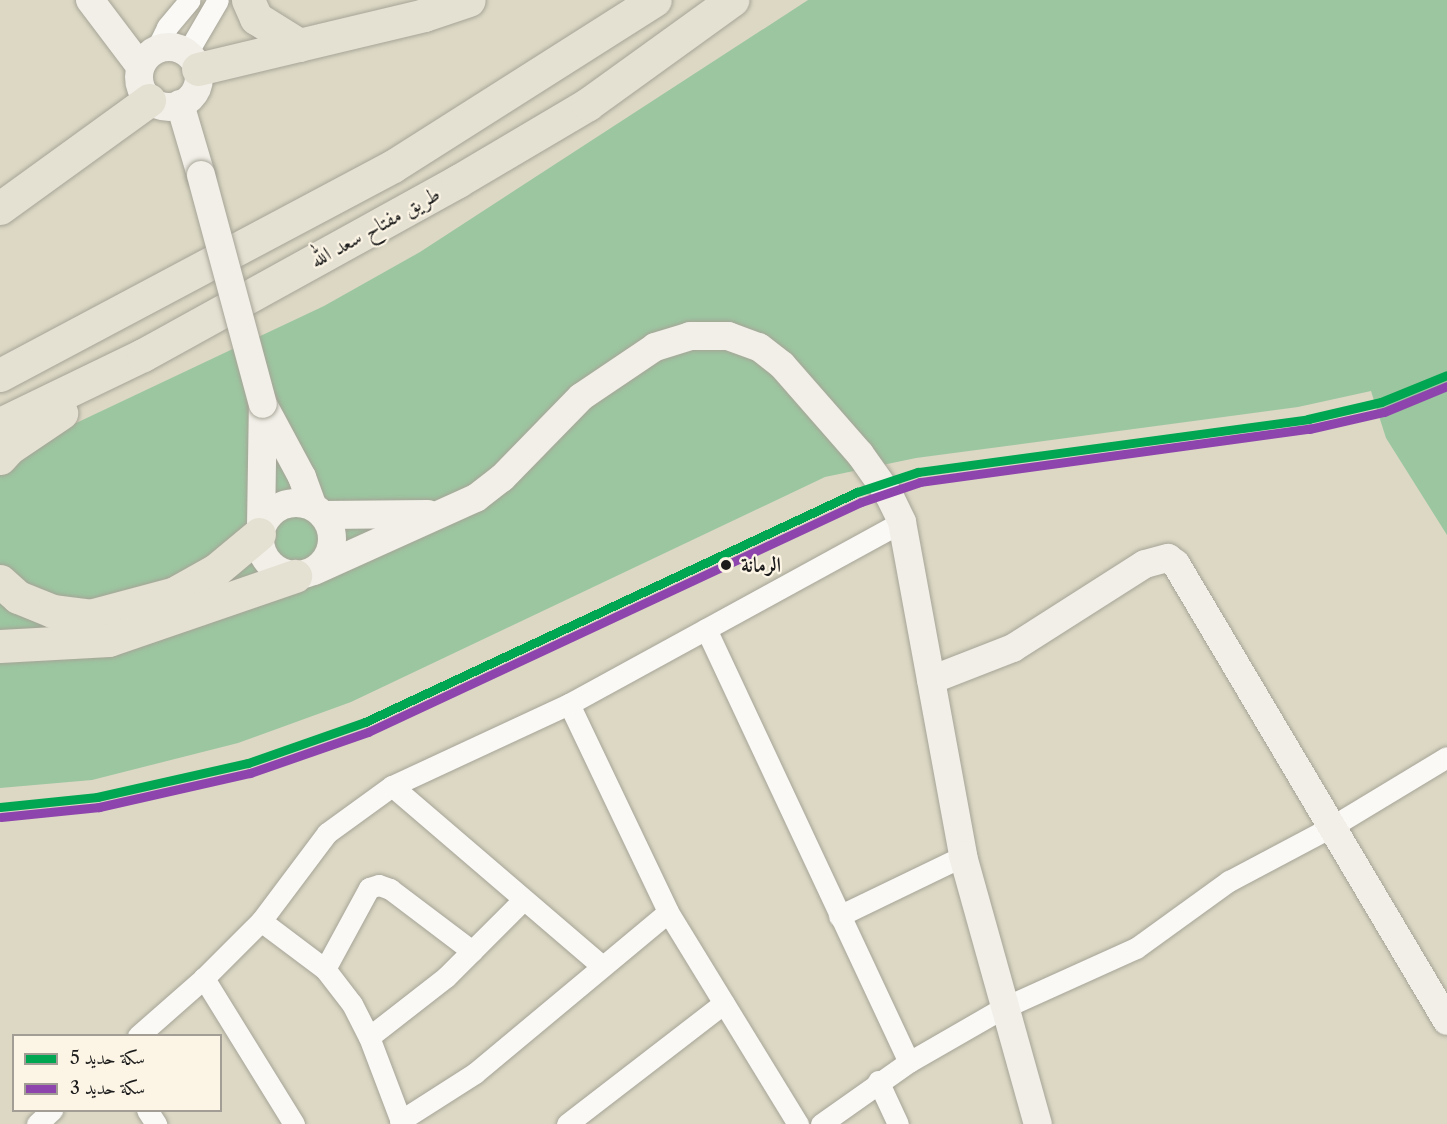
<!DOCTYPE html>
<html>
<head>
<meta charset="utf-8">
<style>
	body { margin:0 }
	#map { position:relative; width:1447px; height:1124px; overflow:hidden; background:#dcd8c4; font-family:"Libre Caslon Text",Amiri,serif }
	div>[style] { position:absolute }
	.forest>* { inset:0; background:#9cc6a0 }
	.roads { filter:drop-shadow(0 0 2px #a6a497) drop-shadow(0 0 2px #a6a497) }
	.street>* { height:21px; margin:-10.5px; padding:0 10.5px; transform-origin:10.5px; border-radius:10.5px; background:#faf9f6 }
	.secondary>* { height:28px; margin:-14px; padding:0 14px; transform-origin:14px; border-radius:14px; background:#f1efe8 }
	.secondary>.ring { margin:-14px; padding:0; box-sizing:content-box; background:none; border:28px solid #f1efe8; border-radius:50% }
	.highway>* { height:33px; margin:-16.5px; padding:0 16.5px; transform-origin:16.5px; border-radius:16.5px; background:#e4e0d2 }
	.bridges { filter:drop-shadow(0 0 2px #a6a497) drop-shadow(0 0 2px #a6a497) }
	.secondary-bridge>* { height:28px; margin:-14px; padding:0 14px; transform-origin:14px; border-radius:14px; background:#f1efe8 }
	.rail-1>* { height:9px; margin:-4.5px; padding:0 4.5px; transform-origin:4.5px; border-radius:4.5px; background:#00a651 }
	.rail-2>* { height:9px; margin:-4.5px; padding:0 4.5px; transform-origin:4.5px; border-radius:4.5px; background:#8e44ad }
	.dots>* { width:16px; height:16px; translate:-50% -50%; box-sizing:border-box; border:3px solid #fcf5e5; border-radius:50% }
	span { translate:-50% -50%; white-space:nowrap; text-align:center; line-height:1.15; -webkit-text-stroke:4.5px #fcf5e5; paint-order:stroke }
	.street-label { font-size:21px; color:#1c1c1c }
	.stop-label { font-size:21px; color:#1c1c1c; font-weight:700 }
	.left { translate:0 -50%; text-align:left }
	.legend { position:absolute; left:12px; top:1034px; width:210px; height:78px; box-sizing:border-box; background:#fcf5e5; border:2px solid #a29e95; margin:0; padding:8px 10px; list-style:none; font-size:18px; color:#1c1c1c }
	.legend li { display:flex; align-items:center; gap:12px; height:30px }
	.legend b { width:30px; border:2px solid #a29e95 }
</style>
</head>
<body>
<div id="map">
	<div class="forest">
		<i style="clip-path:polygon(808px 0,1447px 0,1447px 535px,1386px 438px,1371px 391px,1298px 407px,916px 458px,825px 477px,351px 702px,238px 743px,92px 780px,0 788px,0 459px,324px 306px,420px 252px)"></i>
	</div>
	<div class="roads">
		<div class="street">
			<i style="left:156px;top:50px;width:25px;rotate:-64deg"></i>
			<i style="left:167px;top:27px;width:35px;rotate:-50deg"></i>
			<i style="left:187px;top:53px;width:61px;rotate:-59.7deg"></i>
			<i style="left:706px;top:629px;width:478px;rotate:64.9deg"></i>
			<i style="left:569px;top:704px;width:230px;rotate:64.5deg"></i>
			<i style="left:668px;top:912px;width:249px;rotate:58.5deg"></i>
			<i style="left:392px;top:786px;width:275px;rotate:40.6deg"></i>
			<i style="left:839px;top:916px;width:138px;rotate:-25.8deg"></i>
			<i style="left:261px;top:921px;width:80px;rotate:36.9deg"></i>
			<i style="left:325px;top:969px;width:44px;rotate:52.4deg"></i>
			<i style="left:352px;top:1004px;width:37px;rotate:63deg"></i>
			<i style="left:369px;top:1037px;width:93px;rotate:69.2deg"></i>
			<i style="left:325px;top:969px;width:92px;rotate:-61.5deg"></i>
			<i style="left:369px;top:888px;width:10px;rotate:-17deg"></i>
			<i style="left:379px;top:885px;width:12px;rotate:20deg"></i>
			<i style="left:390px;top:889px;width:103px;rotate:37.1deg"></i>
			<i style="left:138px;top:1036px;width:88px;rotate:-41.3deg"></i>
			<i style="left:369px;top:1037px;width:98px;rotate:-37.9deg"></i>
			<i style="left:446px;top:977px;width:107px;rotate:-45deg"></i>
			<i style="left:878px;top:1081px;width:47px;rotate:65.1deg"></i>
			<i style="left:147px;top:1110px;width:17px;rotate:57deg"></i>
			<i style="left:400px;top:1121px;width:89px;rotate:-32.6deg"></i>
			<i style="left:475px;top:1073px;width:251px;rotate:-39.8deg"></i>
			<i style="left:37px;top:1124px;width:21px;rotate:-43deg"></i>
			<i style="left:294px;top:1124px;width:172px;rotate:-121.7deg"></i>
			<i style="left:204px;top:978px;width:81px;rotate:-45deg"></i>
			<i style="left:261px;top:921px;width:110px;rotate:-53.1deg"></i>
			<i style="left:327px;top:833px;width:80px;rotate:-35.9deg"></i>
			<i style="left:392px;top:786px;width:195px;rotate:-24.9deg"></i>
			<i style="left:569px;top:704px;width:379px;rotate:-28.7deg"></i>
			<i style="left:567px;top:1124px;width:198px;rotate:-37.6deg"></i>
			<i style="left:821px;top:1124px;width:108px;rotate:-35.2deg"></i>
			<i style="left:909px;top:1062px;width:108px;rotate:-29.9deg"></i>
			<i style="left:1003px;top:1008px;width:146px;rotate:-24.3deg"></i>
			<i style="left:1136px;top:948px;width:115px;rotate:-35.8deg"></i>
			<i style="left:1229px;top:881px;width:115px;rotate:-27.9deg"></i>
			<i style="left:1331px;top:827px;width:135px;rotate:-31.1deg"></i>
		</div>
		<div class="secondary">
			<i style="left:90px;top:0;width:83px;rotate:52.9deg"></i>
			<i class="ring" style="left:139px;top:47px;width:32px;height:32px"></i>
			<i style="left:180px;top:104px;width:74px;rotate:73.5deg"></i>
			<i style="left:265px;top:408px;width:78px;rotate:61.8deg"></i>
			<i style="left:302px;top:477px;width:30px;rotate:70deg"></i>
			<i class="ring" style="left:260px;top:503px;width:44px;height:44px"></i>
			<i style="left:324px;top:515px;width:104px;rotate:-0.6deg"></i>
			<i style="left:261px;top:526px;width:122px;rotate:-89.1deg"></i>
			<i style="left:314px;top:571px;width:178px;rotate:-24.3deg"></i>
			<i style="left:476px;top:498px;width:33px;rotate:-38deg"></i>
			<i style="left:502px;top:478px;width:113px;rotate:-45.7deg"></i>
			<i style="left:581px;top:397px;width:89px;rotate:-34deg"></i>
			<i style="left:655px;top:347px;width:37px;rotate:-17deg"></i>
			<i style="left:690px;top:336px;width:38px"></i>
			<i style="left:728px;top:336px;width:33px;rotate:20deg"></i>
			<i style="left:759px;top:347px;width:29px;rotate:38deg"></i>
			<i style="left:782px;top:365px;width:118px;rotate:48.8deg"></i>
			<i style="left:860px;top:454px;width:50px;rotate:54.7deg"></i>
			<i style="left:889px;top:495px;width:30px;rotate:64deg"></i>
			<i style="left:902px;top:522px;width:340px;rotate:79.6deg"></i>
			<i style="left:963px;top:856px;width:278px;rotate:74.4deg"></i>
			<i style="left:931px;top:680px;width:88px;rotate:-21.3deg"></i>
			<i style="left:1013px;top:648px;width:156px;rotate:-32.5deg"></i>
			<i style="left:1145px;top:564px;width:24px;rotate:-15deg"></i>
			<i style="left:1168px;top:558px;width:10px;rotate:37deg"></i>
			<i style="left:1176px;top:564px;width:531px;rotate:59.33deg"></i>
		</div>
		<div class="highway">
			<i style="left:248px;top:0;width:20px;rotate:66deg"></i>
			<i style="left:256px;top:18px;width:51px;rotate:32.1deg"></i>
			<i style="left:198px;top:69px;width:232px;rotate:-13.4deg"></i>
			<i style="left:424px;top:15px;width:47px;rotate:-18.4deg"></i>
			<i style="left:0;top:208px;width:184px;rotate:-35.9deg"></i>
			<i style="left:0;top:375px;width:445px;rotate:-28deg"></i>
			<i style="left:393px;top:166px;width:310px;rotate:-32.4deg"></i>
			<i style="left:0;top:424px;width:159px;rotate:-25.8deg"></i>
			<i style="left:143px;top:355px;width:360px;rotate:-28.9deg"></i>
			<i style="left:458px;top:181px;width:151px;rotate:-30.6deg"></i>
			<i style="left:588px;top:104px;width:178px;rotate:-35.8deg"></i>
			<i style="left:0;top:458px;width:13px;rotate:-48deg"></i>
			<i style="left:9px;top:448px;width:63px;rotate:-33.9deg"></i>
			<i style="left:0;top:581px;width:24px;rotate:42deg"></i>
			<i style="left:18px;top:597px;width:37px;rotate:22deg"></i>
			<i style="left:52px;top:611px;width:38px;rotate:7deg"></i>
			<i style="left:90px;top:616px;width:88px;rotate:-15.1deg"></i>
			<i style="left:175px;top:593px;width:47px;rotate:-29.3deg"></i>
			<i style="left:216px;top:570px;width:56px;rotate:-39.9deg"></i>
			<i style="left:0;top:646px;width:109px;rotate:-3.2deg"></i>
			<i style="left:109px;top:640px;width:197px;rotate:-19deg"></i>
		</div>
	</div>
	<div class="bridges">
		<div class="secondary-bridge">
			<i style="left:201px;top:175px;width:237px;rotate:74.9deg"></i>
		</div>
	</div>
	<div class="rail-1">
		<i style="left:0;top:807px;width:98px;rotate:-5.9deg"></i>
		<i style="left:97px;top:797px;width:155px;rotate:-12.7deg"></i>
		<i style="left:248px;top:763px;width:124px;rotate:-19.3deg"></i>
		<i style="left:365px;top:722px;width:543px;rotate:-25.06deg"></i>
		<i style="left:857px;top:492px;width:64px;rotate:-18.2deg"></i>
		<i style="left:918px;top:472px;width:394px;rotate:-7.7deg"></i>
		<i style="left:1308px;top:419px;width:75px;rotate:-13.1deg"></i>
		<i style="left:1381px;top:402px;width:71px;rotate:-22.2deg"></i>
	</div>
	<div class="rail-2">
		<i style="left:1px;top:817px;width:99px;rotate:-5.8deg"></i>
		<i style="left:99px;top:807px;width:155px;rotate:-12.7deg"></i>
		<i style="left:250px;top:773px;width:125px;rotate:-19.2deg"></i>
		<i style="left:368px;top:732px;width:544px;rotate:-25.01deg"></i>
		<i style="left:861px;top:502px;width:62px;rotate:-18.7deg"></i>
		<i style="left:920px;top:482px;width:393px;rotate:-7.8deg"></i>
		<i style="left:1309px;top:429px;width:77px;rotate:-12.8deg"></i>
		<i style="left:1384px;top:412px;width:68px;rotate:-22.4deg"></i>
	</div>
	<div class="dots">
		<i style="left:726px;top:565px;background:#1c1c1c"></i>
	</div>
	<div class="street-label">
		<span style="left:375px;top:227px;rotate:-29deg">طريق مفتاح سعد الله</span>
	</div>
	<div class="stop-label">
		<span class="left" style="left:741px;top:565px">الرمانة</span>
	</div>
	<ul class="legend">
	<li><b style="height:8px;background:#00a651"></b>سكة حديد 5</li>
	<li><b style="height:8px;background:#8e44ad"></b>سكة حديد 3</li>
	</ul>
</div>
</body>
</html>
